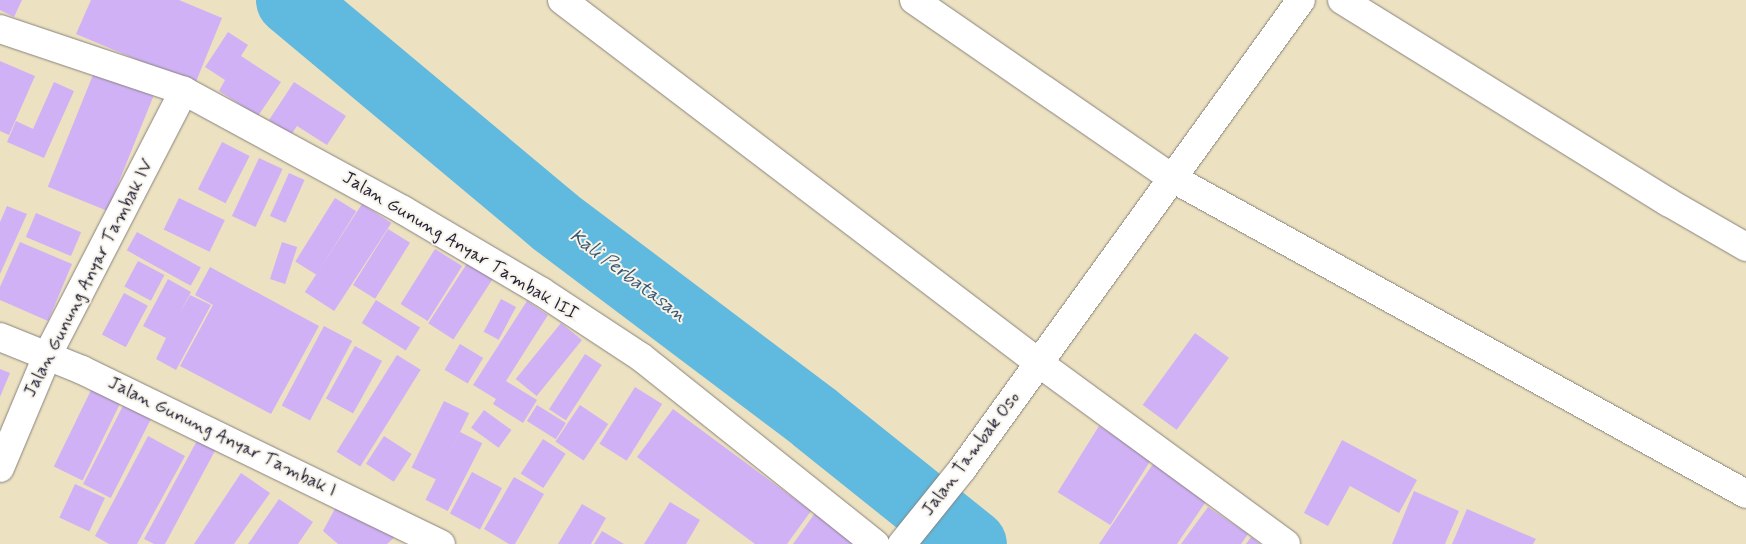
<!DOCTYPE html>
<html>
<head>
<meta charset="utf-8">
<style>
	body { margin:0 }
	#map { position:relative; width:1746px; height:544px; overflow:hidden; background:#ece1c0; font-family:Mynerve,sans-serif }
	div>[style] { position:absolute }
	.river>* { height:69px; margin:-34.5px; padding:0 34.5px; transform-origin:34.5px; border-radius:34.5px; background:#60b9de }
	.building>* { inset:0; background:#d1b1f6; transform-origin:0 0 }
	.roads { filter:drop-shadow(0 0 1px #87827e) drop-shadow(0 0 1px #87827e) }
	.minor>* { height:28px; margin:-14px; padding:0 14px; transform-origin:14px; border-radius:14px; background:#fff }
	span { translate:-50% -50%; white-space:nowrap; text-align:center; line-height:1.15; -webkit-text-stroke:4px #f7f3e8; paint-order:stroke }
	.street-label { font-size:18px; color:#22223b }
	.water-label { font-size:19px; color:#385774; font-style:italic }
</style>
</head>
<body>
<div id="map">
	<div class="river">
		<i style="left:290px;top:0;width:344px;rotate:39.9deg"></i>
		<i style="left:554px;top:221px;width:327px;rotate:37deg"></i>
		<i style="left:815px;top:418px;width:201px;rotate:38.7deg"></i>
	</div>
	<div class="building">
		<i style="clip-path:polygon(0 0,22px 0,14px 17px,0 10px)"></i>
		<i style="clip-path:polygon(91px 0,179px 0,222px 18px,195px 84px,76px 34px)"></i>
		<i style="clip-path:polygon(228px 32px,248px 45px,241px 56px,281px 82px,258px 116px,219px 91px,225px 80px,205px 67px)"></i>
		<i style="clip-path:polygon(0 61px,35px 76px,9px 135px,0 131px)"></i>
		<i style="left:95px;top:70px;width:64px;height:126px;rotate:22deg"></i>
		<i style="clip-path:polygon(54px 82px,74px 91px,44px 158px,7px 142px,16px 121px,33px 129px)"></i>
		<i style="clip-path:polygon(294px 82px,346px 116px,327px 145px,297px 126px,291px 135px,269px 120px)"></i>
		<i style="left:222px;top:142px;width:31px;height:53px;rotate:27deg"></i>
		<i style="left:259px;top:158px;width:26px;height:64px;rotate:25deg"></i>
		<i style="left:289px;top:173px;width:17px;height:47px;rotate:24deg"></i>
		<i style="left:179px;top:198px;width:51px;height:35px;rotate:26deg"></i>
		<i style="left:335px;top:198px;width:25px;height:75px;rotate:32deg"></i>
		<i style="left:362px;top:204px;width:35px;height:105px;rotate:33deg"></i>
		<i style="clip-path:polygon(7px 206px,27px 214px,0 274px,0 222px)"></i>
		<i style="left:36px;top:213px;width:49px;height:26px;rotate:23deg"></i>
		<i style="left:388px;top:229px;width:26px;height:66px;rotate:32deg"></i>
		<i style="left:137px;top:232px;width:73px;height:21px;rotate:29deg"></i>
		<i style="clip-path:polygon(20px 242px,72px 264px,48px 321px,0 300px,0 287px)"></i>
		<i style="left:282px;top:242px;width:16px;height:39px;rotate:18deg"></i>
		<i style="left:435px;top:249px;width:32px;height:65px;rotate:32deg"></i>
		<i style="left:138px;top:261px;width:30px;height:29px;rotate:28deg"></i>
		<i style="left:468px;top:262px;width:30px;height:73px;rotate:33deg"></i>
		<i style="clip-path:polygon(210px 267px,319px 326px,271px 414px,180px 366px,213px 305px,195px 295px)"></i>
		<i style="clip-path:polygon(168px 279px,191px 292px,179px 314px,190px 295px,211px 305px,176px 370px,156px 359px,166px 338px,143px 326px)"></i>
		<i style="left:124px;top:293px;width:27px;height:47px;rotate:28deg"></i>
		<i style="left:501px;top:299px;width:17px;height:37px;rotate:28deg"></i>
		<i style="left:376px;top:300px;width:52px;height:27px;rotate:32deg"></i>
		<i style="clip-path:polygon(527px 301px,548px 315px,506px 381px,537px 400px,523px 423px,493px 404px,496px 399px,473px 385px)"></i>
		<i style="left:561px;top:323px;width:27px;height:72px;rotate:39deg"></i>
		<i style="left:324px;top:326px;width:32px;height:90px;rotate:28deg"></i>
		<i style="left:1195px;top:333px;width:42px;height:89px;rotate:36deg"></i>
		<i style="left:460px;top:344px;width:27px;height:30px;rotate:31deg"></i>
		<i style="left:355px;top:346px;width:31px;height:60px;rotate:29deg"></i>
		<i style="left:585px;top:354px;width:20px;height:66px;rotate:33deg"></i>
		<i style="left:397px;top:355px;width:28px;height:114px;rotate:32deg"></i>
		<i style="clip-path:polygon(0 369px,10px 373px,0 397px)"></i>
		<i style="left:95px;top:382px;width:32px;height:94px;rotate:26deg"></i>
		<i style="left:635px;top:387px;width:32px;height:67px;rotate:32deg"></i>
		<i style="left:129px;top:394px;width:31px;height:101px;rotate:27deg"></i>
		<i style="left:444px;top:401px;width:28px;height:74px;rotate:26deg"></i>
		<i style="left:537px;top:405px;width:34px;height:19px;rotate:32deg"></i>
		<i style="left:580px;top:405px;width:34px;height:44px;rotate:34deg"></i>
		<i style="clip-path:polygon(673px 409px,811px 511px,787px 544px,755px 544px,637px 457px)"></i>
		<i style="left:484px;top:410px;width:34px;height:22px;rotate:36deg"></i>
		<i style="left:1099px;top:426px;width:62px;height:78px;rotate:32deg"></i>
		<i style="left:460px;top:432px;width:25px;height:76px;rotate:27deg"></i>
		<i style="clip-path:polygon(148px 436px,185px 456px,137px 544px,109px 544px,95px 536px)"></i>
		<i style="left:384px;top:436px;width:33px;height:33px;rotate:33deg"></i>
		<i style="clip-path:polygon(199px 437px,217px 447px,165px 544px,154px 544px,144px 539px)"></i>
		<i style="left:543px;top:439px;width:27px;height:41px;rotate:33deg"></i>
		<i style="clip-path:polygon(1342px 440px,1417px 480px,1399px 513px,1350px 486px,1328px 526px,1304px 513px)"></i>
		<i style="clip-path:polygon(1155px 461px,1209px 497px,1177px 544px,1099px 544px)"></i>
		<i style="left:472px;top:472px;width:34px;height:47px;rotate:28deg"></i>
		<i style="clip-path:polygon(241px 473px,270px 493px,234px 544px,194px 544px)"></i>
		<i style="clip-path:polygon(514px 477px,544px 494px,515px 544px,509px 544px,484px 529px)"></i>
		<i style="left:75px;top:484px;width:33px;height:37px;rotate:25deg"></i>
		<i style="clip-path:polygon(1414px 491px,1459px 511px,1445px 544px,1392px 544px)"></i>
		<i style="clip-path:polygon(279px 499px,313px 522px,298px 544px,248px 544px)"></i>
		<i style="clip-path:polygon(670px 502px,700px 520px,686px 544px,644px 544px)"></i>
		<i style="clip-path:polygon(338px 503px,397px 535px,387px 544px,338px 544px,323px 531px)"></i>
		<i style="clip-path:polygon(582px 504px,606px 518px,591px 544px,558px 544px)"></i>
		<i style="clip-path:polygon(1208px 507px,1248px 534px,1241px 544px,1181px 544px)"></i>
		<i style="clip-path:polygon(1467px 509px,1536px 539px,1533px 544px,1452px 544px)"></i>
		<i style="clip-path:polygon(815px 513px,861px 544px,793px 544px)"></i>
		<i style="clip-path:polygon(602px 531px,624px 544px,594px 544px)"></i>
		<i style="clip-path:polygon(1251px 537px,1260px 544px,1246px 544px)"></i>
	</div>
	<div class="roads">
		<div class="minor">
			<i style="left:562px;top:0;width:599px;rotate:37.27deg"></i>
			<i style="left:1039px;top:363px;width:306px;rotate:36.2deg"></i>
			<i style="left:914px;top:0;width:313px;rotate:34.6deg"></i>
			<i style="left:1172px;top:178px;width:655px;rotate:28.83deg"></i>
			<i style="left:1342px;top:0;width:384px;rotate:31.8deg"></i>
			<i style="left:1668px;top:202px;width:90px;rotate:30deg"></i>
			<i style="left:0;top:29px;width:194px;rotate:18.6deg"></i>
			<i style="left:184px;top:91px;width:249px;rotate:28.5deg"></i>
			<i style="left:403px;top:210px;width:161px;rotate:30.5deg"></i>
			<i style="left:542px;top:292px;width:118px;rotate:33.3deg"></i>
			<i style="left:641px;top:357px;width:300px;rotate:38.6deg"></i>
			<i style="left:0;top:337px;width:88px;rotate:21.9deg"></i>
			<i style="left:82px;top:370px;width:399px;rotate:25.9deg"></i>
			<i style="left:0;top:468px;width:124px;rotate:-67.2deg"></i>
			<i style="left:48px;top:354px;width:296px;rotate:-62.7deg"></i>
			<i style="left:902px;top:544px;width:97px;rotate:-51.2deg"></i>
			<i style="left:963px;top:468px;width:577px;rotate:-54.16deg"></i>
		</div>
	</div>
	<div class="street-label">
		<span style="left:460px;top:246px;rotate:31deg">Jalan Gunung Anyar Tambak III</span>
		<span style="left:89px;top:278px;rotate:-63deg">Jalan Gunung Anyar Tambak IV</span>
		<span style="left:222px;top:437px;rotate:26deg">Jalan Gunung Anyar Tambak I</span>
		<span style="left:971px;top:454px;rotate:-53deg">Jalan Tambak Oso</span>
	</div>
	<div class="water-label">
		<span style="left:628px;top:276px;rotate:37deg">Kali Perbatasan</span>
	</div>
</div>
</body>
</html>
